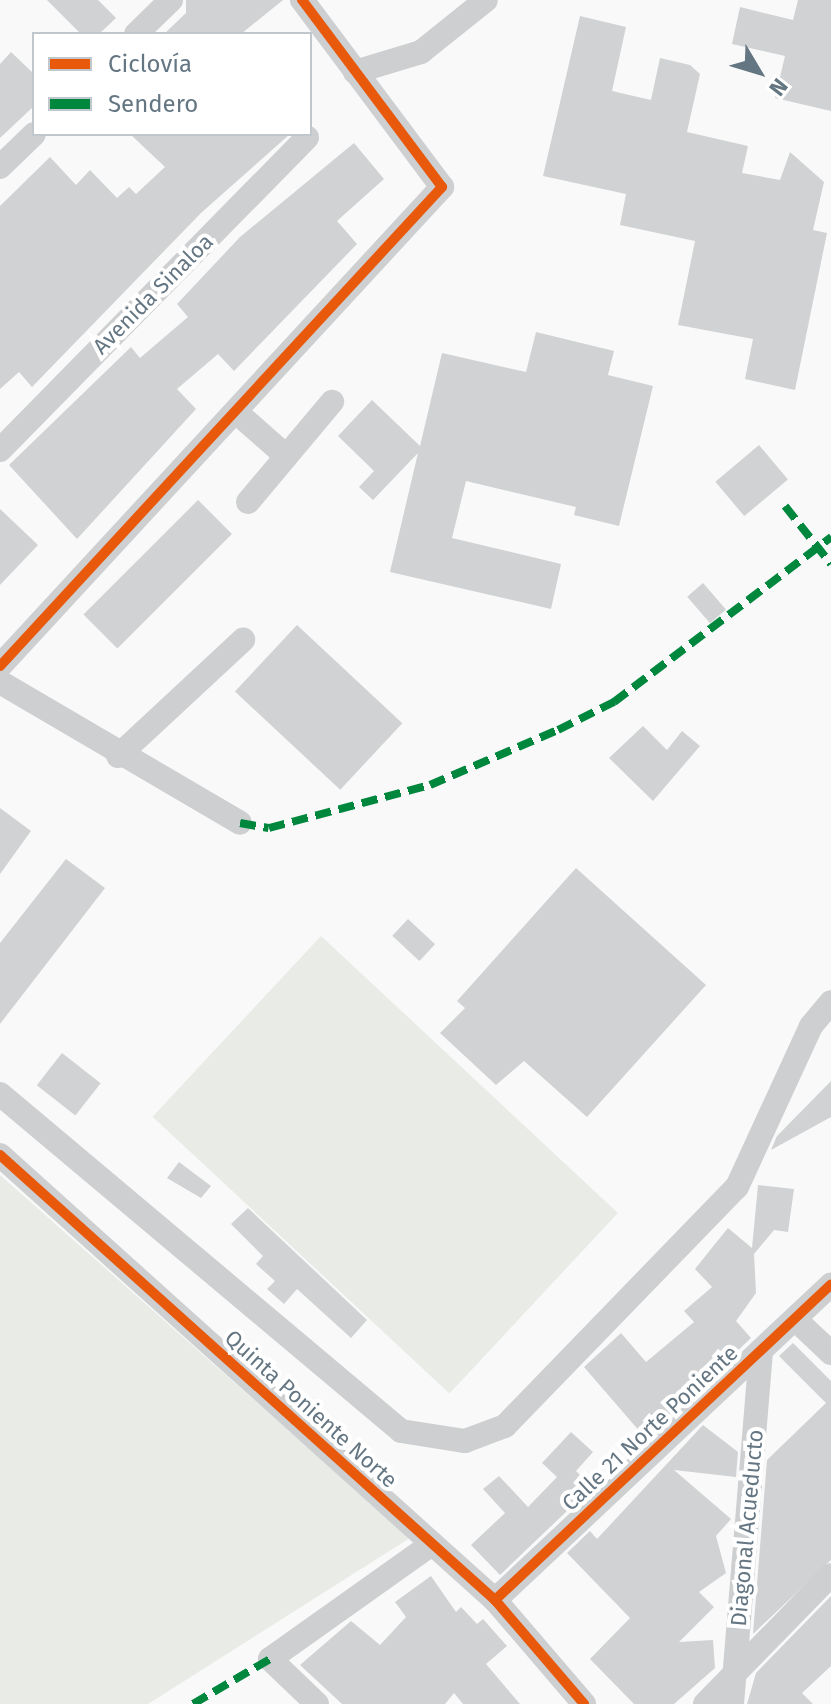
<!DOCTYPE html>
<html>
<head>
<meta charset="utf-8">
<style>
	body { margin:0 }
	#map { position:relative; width:831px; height:1704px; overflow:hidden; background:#f9f9f9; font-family:"Fira Sans",sans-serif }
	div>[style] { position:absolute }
	.green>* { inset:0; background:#e8ebe6; transform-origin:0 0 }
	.building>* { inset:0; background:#d0d2d3; transform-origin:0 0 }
	.minor>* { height:24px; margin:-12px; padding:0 12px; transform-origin:12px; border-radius:12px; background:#cecfd0 }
	.quiet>* { height:8px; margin-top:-4px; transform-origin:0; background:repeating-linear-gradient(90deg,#00873e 0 16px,transparent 0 24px) }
	.cycleway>* { height:10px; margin:-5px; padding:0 5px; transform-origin:5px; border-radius:5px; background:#e8590c }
	span { translate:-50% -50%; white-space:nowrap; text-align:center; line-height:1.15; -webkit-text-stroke:8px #fff; paint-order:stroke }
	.street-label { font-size:22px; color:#657683 }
	.legend { position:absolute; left:32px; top:32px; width:280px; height:104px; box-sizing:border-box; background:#fff; border:2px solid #c1c8cd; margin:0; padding:10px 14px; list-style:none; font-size:24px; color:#657683 }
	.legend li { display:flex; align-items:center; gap:16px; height:40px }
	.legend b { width:40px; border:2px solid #c1c8cd }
	.north { position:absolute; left:719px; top:32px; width:80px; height:80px; -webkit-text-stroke:6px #fff; paint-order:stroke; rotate:128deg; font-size:22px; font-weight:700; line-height:32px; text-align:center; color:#657683 }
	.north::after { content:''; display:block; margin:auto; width:28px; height:36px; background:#657683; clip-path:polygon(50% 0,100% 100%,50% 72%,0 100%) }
</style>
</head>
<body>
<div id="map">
	<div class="green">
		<i style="left:321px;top:936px;width:406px;height:247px;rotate:43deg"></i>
		<i style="clip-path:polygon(0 1175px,410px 1538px,148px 1704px,0 1704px)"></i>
	</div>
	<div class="building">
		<i style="clip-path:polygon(47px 0,98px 0,116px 18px,99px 34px,81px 34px)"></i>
		<i style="clip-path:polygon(186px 0,283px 0,241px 34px,164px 34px,186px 13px)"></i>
		<i style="clip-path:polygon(798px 0,831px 0,831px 111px,775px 98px,785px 56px,732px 44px,740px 7px,793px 20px)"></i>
		<i style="clip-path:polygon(580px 16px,626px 27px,612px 91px,651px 100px,660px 58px,690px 65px,700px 74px,687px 132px,748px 146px,742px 173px,780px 180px,790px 152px,824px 182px,813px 230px,827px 233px,795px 390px,745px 379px,753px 339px,678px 325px,695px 241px,620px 225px,626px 194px,543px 176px)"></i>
		<i style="clip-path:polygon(11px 52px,33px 73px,34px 106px,0 138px,0 64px)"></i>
		<i style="clip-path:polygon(130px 134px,290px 134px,201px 213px,32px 387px,19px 372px,0 389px,0 206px,50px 157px,76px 185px,90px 170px,117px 198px,129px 187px,136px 194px,165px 167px)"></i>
		<i style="clip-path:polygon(354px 143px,384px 179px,337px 221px,357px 244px,234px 371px,218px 354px,177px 389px,196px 409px,77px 539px,9px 465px,131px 347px,140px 358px,188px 317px,177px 304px,240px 237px)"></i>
		<i style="clip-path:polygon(536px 332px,614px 351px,608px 375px,653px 386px,619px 526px,574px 515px,576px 507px,466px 481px,452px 538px,561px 564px,551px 609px,390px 572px,418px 453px,373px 500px,359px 487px,374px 471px,338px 436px,372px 400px,420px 446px,442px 353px,526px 372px)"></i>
		<i style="left:759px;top:445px;width:45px;height:57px;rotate:50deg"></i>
		<i style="left:198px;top:500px;width:48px;height:162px;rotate:45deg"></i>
		<i style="clip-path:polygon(0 509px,38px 545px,0 585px)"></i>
		<i style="left:703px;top:583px;width:35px;height:21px;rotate:49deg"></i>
		<i style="left:297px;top:625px;width:144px;height:91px;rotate:43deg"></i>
		<i style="clip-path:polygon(643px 726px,667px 750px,682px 731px,700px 746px,653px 801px,609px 758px)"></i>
		<i style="clip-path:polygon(0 808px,31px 831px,0 874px)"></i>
		<i style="clip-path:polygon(66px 859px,105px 888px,0 1024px,0 943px)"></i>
		<i style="clip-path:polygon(576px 868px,706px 985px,587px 1117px,524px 1061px,496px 1085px,440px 1033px,465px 1008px,457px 1001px)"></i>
		<i style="left:408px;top:919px;width:37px;height:23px;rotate:43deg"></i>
		<i style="left:62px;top:1053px;width:49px;height:41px;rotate:38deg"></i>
		<i style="clip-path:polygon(831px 1081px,831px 1117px,771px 1150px,777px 1136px)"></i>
		<i style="clip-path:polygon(179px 1162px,211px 1186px,201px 1198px,167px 1178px)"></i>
		<i style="clip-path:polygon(758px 1185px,794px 1189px,788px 1232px,774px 1230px,754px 1254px,756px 1293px,736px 1321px,751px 1338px,660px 1424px,641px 1433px,584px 1367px,621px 1333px,646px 1362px,694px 1322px,684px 1311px,712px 1287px,695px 1269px,715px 1244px,728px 1228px,752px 1248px)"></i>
		<i style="clip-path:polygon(248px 1208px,367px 1320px,351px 1338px,297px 1289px,284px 1304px,267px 1289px,275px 1281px,256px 1264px,263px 1256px,231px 1224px)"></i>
		<i style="clip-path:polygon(793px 1343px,831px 1381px,831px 1560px,753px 1634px,767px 1460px,826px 1403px,779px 1356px)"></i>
		<i style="clip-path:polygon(703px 1425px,738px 1452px,736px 1477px,674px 1470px,731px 1519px,716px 1536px,726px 1573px,699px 1592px,714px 1607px,679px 1642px,713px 1640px,715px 1668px,674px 1704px,634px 1704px,590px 1659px,630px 1618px,567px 1553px,590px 1531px,597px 1539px)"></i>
		<i style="clip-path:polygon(571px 1432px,593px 1452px,576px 1471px,592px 1487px,500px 1575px,471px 1545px,505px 1513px,483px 1489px,499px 1476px,528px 1507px,557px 1477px,542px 1463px)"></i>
		<i style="clip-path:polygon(431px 1576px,456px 1612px,461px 1607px,477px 1624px,483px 1619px,507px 1646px,486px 1664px,520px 1704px,463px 1704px,454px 1693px,445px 1704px,342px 1704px,300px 1665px,351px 1621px,380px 1645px,406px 1617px,395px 1602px)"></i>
		<i style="clip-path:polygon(831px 1596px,831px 1666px,802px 1693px,813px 1704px,747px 1704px,756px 1673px)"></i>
	</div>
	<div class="minor">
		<i style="left:136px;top:34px;width:49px;rotate:-44.2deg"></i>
		<i style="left:355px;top:72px;width:69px;rotate:-16.9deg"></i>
		<i style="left:421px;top:52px;width:83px;rotate:-38.7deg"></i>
		<i style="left:0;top:167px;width:47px;rotate:-44.1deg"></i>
		<i style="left:236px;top:412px;width:67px;rotate:41.3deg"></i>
		<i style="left:0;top:450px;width:438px;rotate:-45.5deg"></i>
		<i style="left:248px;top:502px;width:131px;rotate:-50deg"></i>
		<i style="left:0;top:666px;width:652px;rotate:-47.3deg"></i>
		<i style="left:442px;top:187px;width:234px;rotate:-126.8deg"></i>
		<i style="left:0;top:682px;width:278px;rotate:30.4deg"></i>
		<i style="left:118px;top:756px;width:171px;rotate:-42.9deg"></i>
		<i style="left:0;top:1094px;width:524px;rotate:40.04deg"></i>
		<i style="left:401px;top:1431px;width:65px;rotate:8.9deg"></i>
		<i style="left:465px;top:1441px;width:43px;rotate:-20.6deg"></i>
		<i style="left:505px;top:1426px;width:333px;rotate:-45.9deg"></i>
		<i style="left:737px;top:1187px;width:177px;rotate:-65.3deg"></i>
		<i style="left:811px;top:1026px;width:31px;rotate:-50deg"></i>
		<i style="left:0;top:1155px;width:666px;rotate:41.96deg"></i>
		<i style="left:495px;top:1600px;width:137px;rotate:49.4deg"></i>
		<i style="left:796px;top:1320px;width:48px;rotate:43.3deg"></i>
		<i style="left:495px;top:1600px;width:461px;rotate:-43.2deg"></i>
		<i style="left:317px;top:1704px;width:65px;rotate:-136.2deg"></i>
		<i style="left:270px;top:1659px;width:199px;rotate:-35.4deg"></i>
		<i style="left:705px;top:1704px;width:180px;rotate:-45.7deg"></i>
		<i style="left:732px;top:1704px;width:353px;rotate:-85.3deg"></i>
	</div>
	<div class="quiet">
		<i style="left:785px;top:506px;width:74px;rotate:51.6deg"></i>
		<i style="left:240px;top:823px;width:29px;rotate:10deg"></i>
		<i style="left:269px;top:828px;width:167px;rotate:-15deg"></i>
		<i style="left:430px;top:785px;width:139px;rotate:-23.3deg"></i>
		<i style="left:558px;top:730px;width:63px;rotate:-26.6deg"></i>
		<i style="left:614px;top:702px;width:273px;rotate:-37.2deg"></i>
		<i style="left:193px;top:1704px;width:89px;rotate:-30.3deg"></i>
	</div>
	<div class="cycleway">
		<i style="left:0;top:666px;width:652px;rotate:-47.3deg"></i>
		<i style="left:442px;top:187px;width:234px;rotate:-126.8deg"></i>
		<i style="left:0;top:1155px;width:666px;rotate:41.96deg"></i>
		<i style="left:495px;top:1600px;width:137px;rotate:49.4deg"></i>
		<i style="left:495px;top:1600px;width:461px;rotate:-43.2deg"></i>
	</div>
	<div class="street-label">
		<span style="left:153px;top:294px;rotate:-45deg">Avenida Sinaloa</span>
		<span style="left:311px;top:1409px;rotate:42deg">Quinta Poniente Norte</span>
		<span style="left:650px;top:1428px;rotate:-43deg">Calle 21 Norte Poniente</span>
		<span style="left:747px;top:1528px;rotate:-85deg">Diagonal Acueducto</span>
	</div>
	<ul class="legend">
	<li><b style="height:10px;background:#e8590c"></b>Ciclovía</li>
	<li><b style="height:10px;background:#00873e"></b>Sendero</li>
	</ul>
	<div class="north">N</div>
</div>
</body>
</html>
